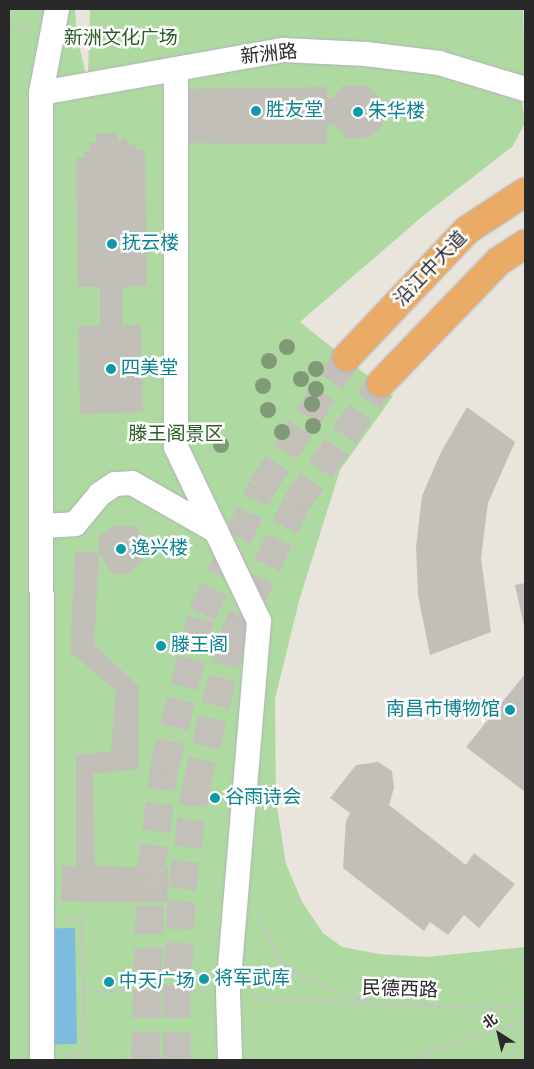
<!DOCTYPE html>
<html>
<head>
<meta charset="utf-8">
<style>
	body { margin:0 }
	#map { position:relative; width:534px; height:1069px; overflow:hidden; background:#e9e5dd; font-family:Karla,"Noto Sans SC",sans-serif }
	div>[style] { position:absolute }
	.green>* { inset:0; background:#aed9a0 }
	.water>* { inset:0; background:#7cbcdf; transform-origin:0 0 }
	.building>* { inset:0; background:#c2bfb8 }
	.highway-tunnel>* { height:28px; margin-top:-14px; transform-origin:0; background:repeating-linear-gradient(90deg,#c3bfb9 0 28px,transparent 0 42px) }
	.path>* { height:3px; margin-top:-1.5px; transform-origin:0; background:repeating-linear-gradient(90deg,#c3c3c3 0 4px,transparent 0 6.5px) }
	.roads { filter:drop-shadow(0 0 1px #b0b2bb) drop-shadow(0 0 1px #b0b2bb) }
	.minor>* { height:24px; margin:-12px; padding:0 12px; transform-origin:12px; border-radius:12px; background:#fff }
	.highway>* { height:28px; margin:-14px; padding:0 14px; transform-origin:14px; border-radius:14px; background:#eaab67 }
	.trees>* { width:16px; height:16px; margin:-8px; border-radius:50%; background:#809a77 }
	.dots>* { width:14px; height:14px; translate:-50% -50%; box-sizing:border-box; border:2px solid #fff; border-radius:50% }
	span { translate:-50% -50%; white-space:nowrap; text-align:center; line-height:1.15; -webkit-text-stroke:5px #fff; paint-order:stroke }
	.park-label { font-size:19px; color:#2a5d23 }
	.street-label { font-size:19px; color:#292929 }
	.culture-label { font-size:19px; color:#0d838f }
	.left { translate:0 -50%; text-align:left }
	.right { translate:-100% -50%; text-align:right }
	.frame { position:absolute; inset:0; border:10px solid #292929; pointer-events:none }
	.north { position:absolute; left:474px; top:1009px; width:50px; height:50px; -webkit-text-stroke:4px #fff; paint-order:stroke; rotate:325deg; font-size:14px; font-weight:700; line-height:20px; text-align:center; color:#292929 }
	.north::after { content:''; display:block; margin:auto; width:18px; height:22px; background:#292929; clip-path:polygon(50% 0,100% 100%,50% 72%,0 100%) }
</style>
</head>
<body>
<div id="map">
	<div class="green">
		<i style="clip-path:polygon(9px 9px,75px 9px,77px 37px,87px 79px,284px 59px,436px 73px,522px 102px,525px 123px,512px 147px,424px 215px,300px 322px,393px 396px,340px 470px,299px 601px,275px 699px,276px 800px,286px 864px,302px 902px,323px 933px,342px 947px,379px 954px,427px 957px,525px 947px,525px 1060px,9px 1060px)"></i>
		<i style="clip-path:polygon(90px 9px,523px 9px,525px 79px,287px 42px,88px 74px)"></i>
	</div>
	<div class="water">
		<i style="left:75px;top:928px;width:116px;height:27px;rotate:89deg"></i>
	</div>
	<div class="building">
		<i style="clip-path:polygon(342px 86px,367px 86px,383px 101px,383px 125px,370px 137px,347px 139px,333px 124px,327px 124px,327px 144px,183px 143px,185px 89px,327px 87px,327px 98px,332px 98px)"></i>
		<i style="clip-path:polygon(96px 133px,118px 133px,118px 141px,126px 138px,129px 146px,136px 144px,136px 150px,145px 150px,147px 286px,123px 287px,122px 325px,141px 325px,143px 412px,80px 414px,78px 326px,100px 326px,100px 287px,78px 287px,76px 158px,85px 158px,84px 151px,90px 151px,89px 143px,96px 143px)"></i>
		<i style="clip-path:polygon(467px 407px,515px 442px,488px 503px,481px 558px,491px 632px,430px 655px,418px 595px,416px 547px,422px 496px,441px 452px)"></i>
		<i style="clip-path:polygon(113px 526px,136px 526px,144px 544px,142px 562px,127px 575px,112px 573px,99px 553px,99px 536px)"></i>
		<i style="clip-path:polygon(75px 551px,99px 553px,94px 644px,139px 687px,138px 769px,93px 774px,95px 866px,168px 868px,167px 903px,61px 901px,62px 866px,76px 866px,76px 755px,111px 751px,116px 691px,70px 652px)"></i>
		<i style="clip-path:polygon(525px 583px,525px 626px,524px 626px,515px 585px)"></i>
		<i style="clip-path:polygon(525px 674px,525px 792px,466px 747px)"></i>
		<i style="clip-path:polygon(378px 762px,392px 771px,394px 788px,389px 805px,466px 865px,474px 853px,515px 884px,479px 928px,464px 915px,448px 935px,430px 922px,424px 931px,343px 868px,346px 821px,350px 813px,330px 798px,356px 765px)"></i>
		<i style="clip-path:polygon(164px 1057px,164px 1060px,119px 1060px,119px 1059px)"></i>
	</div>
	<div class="highway-tunnel">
		<i style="left:145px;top:1060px;width:187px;rotate:-88.2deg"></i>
		<i style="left:151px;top:873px;width:106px;rotate:-82.9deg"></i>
		<i style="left:164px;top:768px;width:159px;rotate:-76.1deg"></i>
		<i style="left:202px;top:614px;width:140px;rotate:-64.7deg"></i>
		<i style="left:262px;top:487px;width:155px;rotate:-56.8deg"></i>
		<i style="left:177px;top:1060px;width:47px;rotate:-91.2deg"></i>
		<i style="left:176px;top:1013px;width:124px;rotate:-87.2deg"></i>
		<i style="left:182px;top:889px;width:103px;rotate:-82.2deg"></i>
		<i style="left:196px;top:787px;width:150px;rotate:-76.5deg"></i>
		<i style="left:231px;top:641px;width:152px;rotate:-64.6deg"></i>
		<i style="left:296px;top:504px;width:148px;rotate:-54.9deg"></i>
	</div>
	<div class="path">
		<i style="left:9px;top:25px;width:21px;rotate:8deg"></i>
		<i style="left:259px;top:917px;width:49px;rotate:63.4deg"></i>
		<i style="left:281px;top:961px;width:26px;rotate:37deg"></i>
		<i style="left:302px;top:977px;width:70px;rotate:20deg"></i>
		<i style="left:83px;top:991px;width:123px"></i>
		<i style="left:252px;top:995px;width:22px;rotate:10deg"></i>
		<i style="left:274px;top:999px;width:222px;rotate:2.3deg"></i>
		<i style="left:496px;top:1008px;width:29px;rotate:-10deg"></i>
		<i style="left:64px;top:1055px;width:22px;rotate:-3deg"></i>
		<i style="left:86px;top:1054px;width:134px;rotate:-92.1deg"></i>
		<i style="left:81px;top:920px;width:15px;rotate:176deg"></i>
		<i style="left:415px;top:1060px;width:15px;rotate:-32deg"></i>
		<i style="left:428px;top:1052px;width:102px;rotate:-17.7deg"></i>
	</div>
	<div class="roads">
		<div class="minor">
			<i style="left:176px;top:69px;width:378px;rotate:90deg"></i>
			<i style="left:176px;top:447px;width:193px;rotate:64.5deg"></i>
			<i style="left:259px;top:621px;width:371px;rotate:94.8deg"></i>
			<i style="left:228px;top:991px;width:69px;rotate:88.3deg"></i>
			<i style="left:41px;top:93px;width:246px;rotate:-10.1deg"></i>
			<i style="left:283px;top:50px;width:83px;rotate:2.8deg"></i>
			<i style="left:366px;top:54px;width:74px;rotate:7deg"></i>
			<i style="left:439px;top:63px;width:90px;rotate:16.8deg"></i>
			<i style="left:42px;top:526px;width:33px;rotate:-3deg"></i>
			<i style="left:75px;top:524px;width:39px;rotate:-50deg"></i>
			<i style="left:100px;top:494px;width:18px;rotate:-34deg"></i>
			<i style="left:115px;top:484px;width:17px;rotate:-3deg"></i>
			<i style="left:132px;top:483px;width:97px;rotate:29.7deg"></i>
			<i style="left:42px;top:1060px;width:967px;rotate:-90.06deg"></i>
			<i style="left:41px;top:93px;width:86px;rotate:-79.2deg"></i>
		</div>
		<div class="highway">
			<i style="left:347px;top:357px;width:175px;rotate:-46.6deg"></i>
			<i style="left:467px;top:230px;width:69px;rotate:-33.2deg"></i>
			<i style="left:381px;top:383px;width:170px;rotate:-46deg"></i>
			<i style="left:499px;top:261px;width:31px;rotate:-33deg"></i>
		</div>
	</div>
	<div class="trees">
		<i style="left:287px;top:347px"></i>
		<i style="left:269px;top:361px"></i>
		<i style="left:316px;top:369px"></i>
		<i style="left:301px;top:379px"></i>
		<i style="left:263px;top:386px"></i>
		<i style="left:316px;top:389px"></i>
		<i style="left:312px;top:404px"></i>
		<i style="left:268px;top:410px"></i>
		<i style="left:313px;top:426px"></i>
		<i style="left:282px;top:432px"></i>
		<i style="left:221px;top:445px"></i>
	</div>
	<div class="dots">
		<i style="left:256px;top:111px;background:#0f9aa8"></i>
		<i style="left:358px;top:112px;background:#0f9aa8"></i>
		<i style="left:112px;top:244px;background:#0f9aa8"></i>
		<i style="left:111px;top:369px;background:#0f9aa8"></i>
		<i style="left:121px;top:549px;background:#0f9aa8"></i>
		<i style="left:161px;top:646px;background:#0f9aa8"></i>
		<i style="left:510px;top:710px;background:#0f9aa8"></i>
		<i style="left:215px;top:798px;background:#0f9aa8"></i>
		<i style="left:204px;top:979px;background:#0f9aa8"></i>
		<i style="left:109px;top:982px;background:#0f9aa8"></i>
	</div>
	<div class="park-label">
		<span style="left:121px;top:39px">新洲文化广场</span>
		<span style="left:176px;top:435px">滕王阁景区</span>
	</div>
	<div class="street-label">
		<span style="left:269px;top:55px;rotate:-6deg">新洲路</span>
		<span style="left:431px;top:269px;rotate:-46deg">沿江中大道</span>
		<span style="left:400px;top:990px;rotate:2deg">民德西路</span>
	</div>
	<div class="culture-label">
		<span class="left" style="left:266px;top:111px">胜友堂</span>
		<span class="left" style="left:368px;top:112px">朱华楼</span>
		<span class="left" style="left:122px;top:244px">抚云楼</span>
		<span class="left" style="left:121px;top:369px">四美堂</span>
		<span class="left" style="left:131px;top:549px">逸兴楼</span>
		<span class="left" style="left:171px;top:646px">滕王阁</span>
		<span class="right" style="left:500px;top:710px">南昌市博物馆</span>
		<span class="left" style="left:225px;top:798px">谷雨诗会</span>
		<span class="left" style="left:214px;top:979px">将军武库</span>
		<span class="left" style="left:119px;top:982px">中天广场</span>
	</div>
	<div class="frame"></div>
	<div class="north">北</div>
</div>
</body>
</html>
